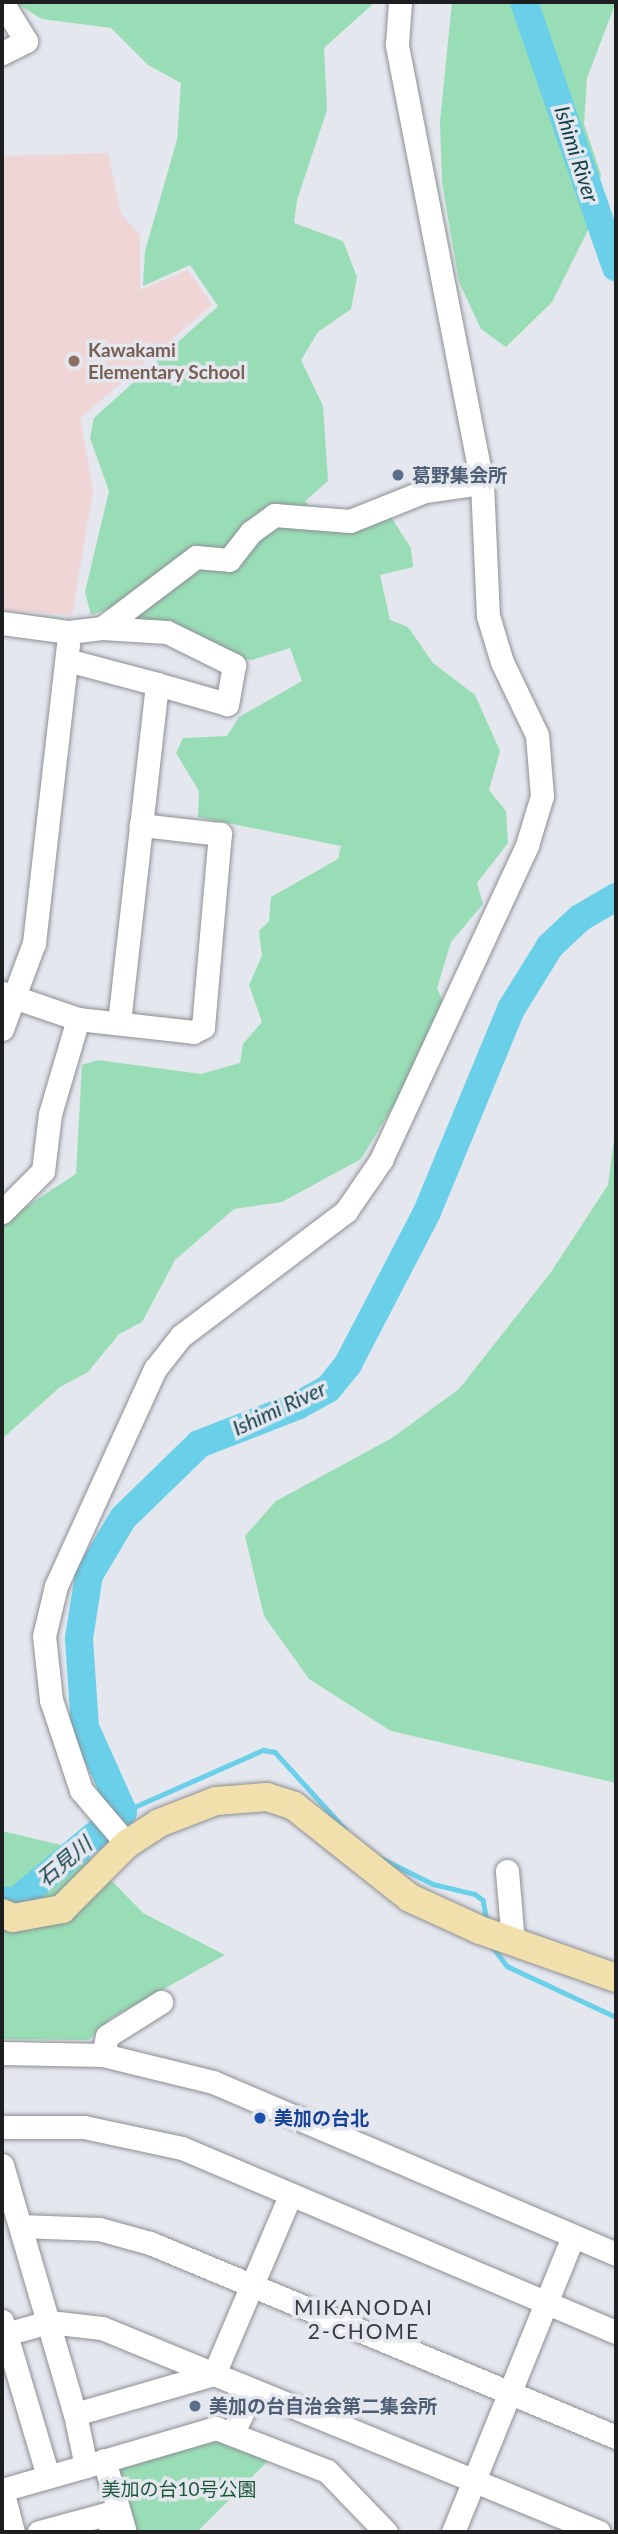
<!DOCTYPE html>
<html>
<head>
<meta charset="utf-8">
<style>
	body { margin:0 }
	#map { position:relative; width:618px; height:2534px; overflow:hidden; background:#e4e7ed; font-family:Lato,"Noto Sans JP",sans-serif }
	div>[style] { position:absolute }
	.education>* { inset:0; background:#f0d5d7 }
	.green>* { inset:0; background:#99ddb6 }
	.stream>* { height:4.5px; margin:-2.25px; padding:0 2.25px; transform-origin:2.25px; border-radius:2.25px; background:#6ad0ea }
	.river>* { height:28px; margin:-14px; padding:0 14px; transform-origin:14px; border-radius:14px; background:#6ad0ea }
	.roads { filter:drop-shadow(0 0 2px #8c8f94) drop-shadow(0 0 2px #8c8f94) }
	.minor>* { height:23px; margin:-11.5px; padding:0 11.5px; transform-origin:11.5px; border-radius:11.5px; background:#fff }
	.major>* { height:28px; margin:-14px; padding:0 14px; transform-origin:14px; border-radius:14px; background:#f1e0ac }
	.dots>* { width:19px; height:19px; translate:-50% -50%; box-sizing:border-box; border:4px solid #e4e7ed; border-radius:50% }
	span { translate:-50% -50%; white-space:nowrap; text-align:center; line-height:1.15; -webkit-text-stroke:7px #e4e7ed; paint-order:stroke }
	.education-label { font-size:19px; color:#785e54; font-weight:700 }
	.left { translate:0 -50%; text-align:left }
	.service-label { font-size:19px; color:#4e5e75; font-weight:700 }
	.transit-label { font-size:19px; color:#164399; font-weight:700 }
	.park-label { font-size:19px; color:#1d583b }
	.water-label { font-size:21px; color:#103f4a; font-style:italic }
	.neighbourhood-label { font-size:21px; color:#383b40; letter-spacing:2px }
	.frame { position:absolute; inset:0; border:4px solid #1d1e20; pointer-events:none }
</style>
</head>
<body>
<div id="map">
	<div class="education">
		<i style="clip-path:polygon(108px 153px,121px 214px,140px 235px,140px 290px,188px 270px,212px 305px,80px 418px,93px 491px,72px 615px,2px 610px,2px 156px)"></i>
	</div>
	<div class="green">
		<i style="clip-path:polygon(14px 2px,375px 2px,324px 48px,327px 110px,297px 200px,294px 223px,343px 241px,357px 277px,351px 309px,318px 332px,301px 360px,323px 406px,328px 481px,305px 501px,330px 532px,391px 517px,411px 548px,413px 567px,380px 575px,390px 620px,408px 627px,433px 663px,475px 695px,500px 751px,489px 790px,506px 811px,508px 843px,477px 883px,483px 904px,451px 942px,437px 988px,445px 1007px,433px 1041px,361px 1159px,282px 1202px,234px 1209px,175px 1260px,142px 1322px,119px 1334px,88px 1372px,60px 1387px,2px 1439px,2px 1222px,76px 1174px,82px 1065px,98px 1060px,201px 1074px,240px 1063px,243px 1044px,262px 1022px,249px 985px,262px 956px,259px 931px,269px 921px,271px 897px,338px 859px,341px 846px,198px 817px,199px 791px,176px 753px,183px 738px,227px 736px,239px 717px,302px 681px,290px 648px,252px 660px,233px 658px,113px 607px,91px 615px,85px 592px,109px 491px,90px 438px,94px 418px,218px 306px,190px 265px,143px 286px,145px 251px,177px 140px,181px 83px,148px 65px,111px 28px,42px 19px)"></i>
		<i style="clip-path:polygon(452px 2px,616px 2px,587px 78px,584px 124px,601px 175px,589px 228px,552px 302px,506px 347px,481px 329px,459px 282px,442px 182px,440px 121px)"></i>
		<i style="clip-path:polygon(616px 1124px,616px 1783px,391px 1731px,309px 1679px,264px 1616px,245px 1536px,276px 1501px,392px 1438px,459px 1389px,551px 1272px,608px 1185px)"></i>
		<i style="clip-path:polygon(2px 1831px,82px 1850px,143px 1913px,225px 1955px,111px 2018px,89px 2040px,2px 2039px)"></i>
		<i style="clip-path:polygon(216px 2433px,272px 2457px,197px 2532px,132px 2532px,117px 2463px)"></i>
	</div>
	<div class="stream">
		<i style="left:123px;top:1812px;width:153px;rotate:-23.9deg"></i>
		<i style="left:263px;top:1750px;width:12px;rotate:9deg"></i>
		<i style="left:275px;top:1752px;width:104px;rotate:47.7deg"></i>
		<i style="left:379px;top:1857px;width:60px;rotate:26.6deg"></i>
		<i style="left:433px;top:1884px;width:43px;rotate:13.4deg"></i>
		<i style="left:475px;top:1894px;width:10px;rotate:37deg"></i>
		<i style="left:483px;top:1900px;width:21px;rotate:79deg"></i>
		<i style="left:492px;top:1946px;width:25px;rotate:53deg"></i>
		<i style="left:507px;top:1966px;width:120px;rotate:25.1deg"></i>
	</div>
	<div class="river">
		<i style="left:524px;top:2px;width:281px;rotate:70.9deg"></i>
		<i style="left:2px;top:1901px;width:14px"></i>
		<i style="left:16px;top:1901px;width:139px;rotate:-39.8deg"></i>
		<i style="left:123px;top:1812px;width:93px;rotate:-114.1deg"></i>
		<i style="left:85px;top:1727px;width:89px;rotate:-93.9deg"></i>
		<i style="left:79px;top:1638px;width:64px;rotate:-81deg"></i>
		<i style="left:89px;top:1575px;width:66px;rotate:-59.2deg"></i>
		<i style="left:123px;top:1518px;width:106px;rotate:-44.2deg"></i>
		<i style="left:199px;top:1444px;width:105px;rotate:-21.2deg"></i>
		<i style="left:297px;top:1406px;width:35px;rotate:-29deg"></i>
		<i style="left:328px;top:1389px;width:32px;rotate:-51deg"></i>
		<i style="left:348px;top:1364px;width:171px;rotate:-62.5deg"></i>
		<i style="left:427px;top:1212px;width:220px;rotate:-67.5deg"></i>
		<i style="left:511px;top:1009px;width:74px;rotate:-58.2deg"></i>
		<i style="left:550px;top:946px;width:41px;rotate:-43deg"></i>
		<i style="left:580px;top:918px;width:42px;rotate:-30.3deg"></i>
	</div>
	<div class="roads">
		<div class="minor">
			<i style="left:2px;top:2px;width:46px;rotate:58.4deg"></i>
			<i style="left:26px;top:41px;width:27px;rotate:153deg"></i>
			<i style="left:2px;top:623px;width:68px;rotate:7.7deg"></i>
			<i style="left:69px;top:632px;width:33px;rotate:-7deg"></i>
			<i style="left:102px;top:628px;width:118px;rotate:-37.1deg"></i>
			<i style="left:196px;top:557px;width:33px;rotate:5deg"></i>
			<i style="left:229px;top:560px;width:36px;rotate:-52deg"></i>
			<i style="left:251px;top:532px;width:29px;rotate:-36deg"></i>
			<i style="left:274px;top:515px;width:76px;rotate:4.5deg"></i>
			<i style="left:350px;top:521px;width:81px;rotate:-21.8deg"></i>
			<i style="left:425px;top:491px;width:58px;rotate:-8deg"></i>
			<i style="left:102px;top:628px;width:65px;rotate:3.5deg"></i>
			<i style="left:167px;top:632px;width:75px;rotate:26.2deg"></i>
			<i style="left:234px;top:665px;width:40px;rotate:100deg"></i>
			<i style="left:227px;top:704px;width:73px;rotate:-164.1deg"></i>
			<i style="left:67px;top:660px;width:93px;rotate:14.9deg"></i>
			<i style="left:157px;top:684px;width:341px;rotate:96.4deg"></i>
			<i style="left:2px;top:993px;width:80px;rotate:18.9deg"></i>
			<i style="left:78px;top:1019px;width:116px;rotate:6.4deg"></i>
			<i style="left:193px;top:1032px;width:11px;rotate:-27deg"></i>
			<i style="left:203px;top:1027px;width:194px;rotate:-85deg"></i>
			<i style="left:220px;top:834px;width:80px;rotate:-173.5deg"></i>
			<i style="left:2px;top:1029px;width:92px;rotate:-69.6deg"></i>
			<i style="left:34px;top:943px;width:300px;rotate:-83.5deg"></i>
			<i style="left:2px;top:1212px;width:58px;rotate:-45deg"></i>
			<i style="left:43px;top:1171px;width:57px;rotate:-83deg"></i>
			<i style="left:50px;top:1114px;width:99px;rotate:-73.6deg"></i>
			<i style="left:127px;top:1844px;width:71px;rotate:-130.4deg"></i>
			<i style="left:81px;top:1790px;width:95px;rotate:-108.4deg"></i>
			<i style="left:51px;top:1700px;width:64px;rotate:-96.2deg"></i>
			<i style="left:44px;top:1636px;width:51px;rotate:-76.5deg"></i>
			<i style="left:56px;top:1586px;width:239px;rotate:-65.5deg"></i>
			<i style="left:155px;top:1369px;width:42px;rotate:-51.8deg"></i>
			<i style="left:181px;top:1336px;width:207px;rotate:-37.1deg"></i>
			<i style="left:346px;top:1211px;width:62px;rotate:-55.5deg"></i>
			<i style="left:381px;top:1160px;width:347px;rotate:-65.1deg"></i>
			<i style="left:527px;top:845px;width:51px;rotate:-73deg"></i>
			<i style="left:542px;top:796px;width:61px;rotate:-94.7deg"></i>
			<i style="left:537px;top:735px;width:81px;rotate:-115.6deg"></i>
			<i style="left:502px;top:662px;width:48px;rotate:-106.9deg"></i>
			<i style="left:488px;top:616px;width:133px;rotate:-92.6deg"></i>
			<i style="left:482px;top:483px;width:447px;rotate:-101deg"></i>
			<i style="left:397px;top:44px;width:42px;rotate:-85.9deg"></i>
			<i style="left:507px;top:1871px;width:72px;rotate:85.2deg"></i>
			<i style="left:2px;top:2053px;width:101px;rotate:1.1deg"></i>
			<i style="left:103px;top:2055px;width:113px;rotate:13.8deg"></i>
			<i style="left:213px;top:2082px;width:438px;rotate:23.1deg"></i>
			<i style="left:103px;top:2055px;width:19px;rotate:-78deg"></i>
			<i style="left:107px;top:2036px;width:64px;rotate:-32.2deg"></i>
			<i style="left:2px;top:2127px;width:82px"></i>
			<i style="left:84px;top:2127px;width:100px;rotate:12.1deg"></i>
			<i style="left:182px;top:2148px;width:471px;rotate:23deg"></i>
			<i style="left:2px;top:2165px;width:259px;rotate:73.7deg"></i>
			<i style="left:75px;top:2414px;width:145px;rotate:-16.1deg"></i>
			<i style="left:214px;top:2374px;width:194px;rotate:-66.9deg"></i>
			<i style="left:20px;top:2226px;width:79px;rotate:2.2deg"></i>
			<i style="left:99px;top:2229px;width:53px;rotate:15.4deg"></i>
			<i style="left:150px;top:2243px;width:505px;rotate:22.6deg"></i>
			<i style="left:2px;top:2321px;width:162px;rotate:73.5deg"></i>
			<i style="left:2px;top:2335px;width:49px;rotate:-15.5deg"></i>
			<i style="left:49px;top:2322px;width:53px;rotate:6.5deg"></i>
			<i style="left:102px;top:2328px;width:537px;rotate:22.32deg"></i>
			<i style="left:75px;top:2414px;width:53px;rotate:78.1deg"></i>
			<i style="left:86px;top:2466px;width:135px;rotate:-16.3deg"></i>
			<i style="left:216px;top:2428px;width:119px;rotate:21.2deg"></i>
			<i style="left:327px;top:2471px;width:85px;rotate:46deg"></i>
			<i style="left:232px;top:2434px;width:48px;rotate:-64deg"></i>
			<i style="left:104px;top:2460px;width:72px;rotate:73.8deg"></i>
			<i style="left:2px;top:2490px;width:87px;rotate:-15.9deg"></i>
			<i style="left:2px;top:2490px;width:43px;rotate:75.3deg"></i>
			<i style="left:39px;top:2532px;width:69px;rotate:-15deg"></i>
			<i style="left:106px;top:2514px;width:19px;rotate:72deg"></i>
			<i style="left:453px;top:2532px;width:319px;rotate:-67.9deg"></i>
		</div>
		<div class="major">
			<i style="left:2px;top:1913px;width:12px;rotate:24deg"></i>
			<i style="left:13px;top:1918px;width:50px;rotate:-10.4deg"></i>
			<i style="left:62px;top:1909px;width:92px;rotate:-45deg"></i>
			<i style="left:127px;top:1844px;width:38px;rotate:-33deg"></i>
			<i style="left:159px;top:1823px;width:61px;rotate:-21.1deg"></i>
			<i style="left:216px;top:1801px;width:51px;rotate:-4.5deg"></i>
			<i style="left:267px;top:1797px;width:28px;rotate:18deg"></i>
			<i style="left:294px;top:1806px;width:148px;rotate:38.4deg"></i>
			<i style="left:410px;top:1898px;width:77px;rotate:24.6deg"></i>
			<i style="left:480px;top:1930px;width:144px;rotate:19.4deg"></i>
		</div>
	</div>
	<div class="dots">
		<i style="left:74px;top:361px;background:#8d6e63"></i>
		<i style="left:398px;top:475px;background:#5c6f8a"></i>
		<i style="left:260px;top:2118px;background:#1a4fb4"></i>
		<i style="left:195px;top:2406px;background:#5c6f8a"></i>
	</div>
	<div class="education-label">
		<span class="left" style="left:88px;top:361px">Kawakami<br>Elementary School</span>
	</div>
	<div class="service-label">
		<span class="left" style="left:412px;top:475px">葛野集会所</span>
		<span class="left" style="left:209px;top:2406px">美加の台自治会第二集会所</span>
	</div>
	<div class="transit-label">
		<span class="left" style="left:274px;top:2118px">美加の台北</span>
	</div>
	<div class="park-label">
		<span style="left:179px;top:2489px">美加の台10号公園</span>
	</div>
	<div class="water-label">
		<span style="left:577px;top:154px;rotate:72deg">Ishimi River</span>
		<span style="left:279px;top:1408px;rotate:-25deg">Ishimi River</span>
		<span style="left:64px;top:1861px;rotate:-40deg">石見川</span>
	</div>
	<div class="neighbourhood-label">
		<span style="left:364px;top:2319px">MIKANODAI<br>2-CHOME</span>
	</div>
	<div class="frame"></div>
</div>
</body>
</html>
